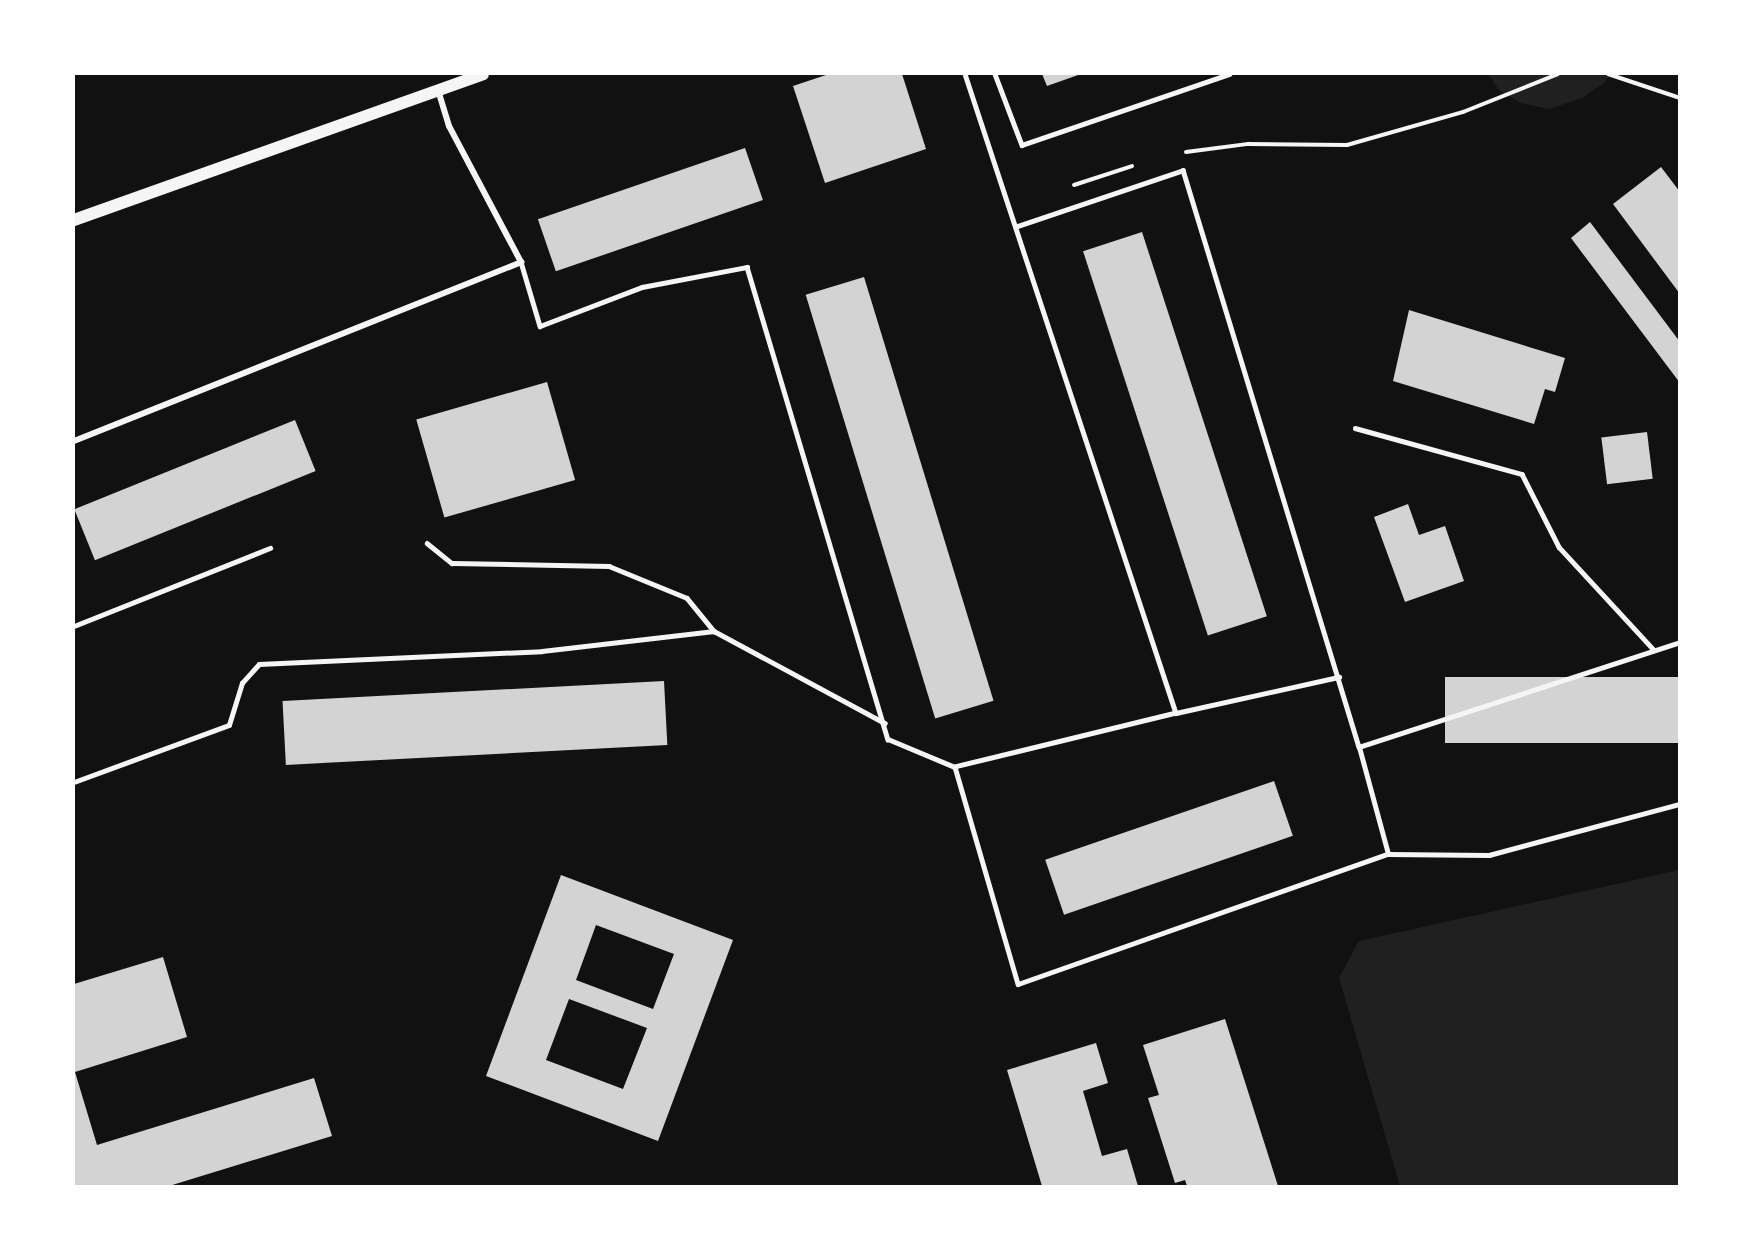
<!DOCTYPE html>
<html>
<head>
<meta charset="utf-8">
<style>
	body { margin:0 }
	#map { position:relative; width:1753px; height:1260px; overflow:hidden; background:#111; font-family:"IBM Plex Sans",sans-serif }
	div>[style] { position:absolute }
	.green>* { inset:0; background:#202020 }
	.building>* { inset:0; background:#d3d3d3; transform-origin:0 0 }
	.path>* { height:4px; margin:-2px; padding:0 2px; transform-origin:2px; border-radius:2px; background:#f5f5f5 }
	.service>* { height:4.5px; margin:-2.25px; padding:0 2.25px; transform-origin:2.25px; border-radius:2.25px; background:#f5f5f5 }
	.minor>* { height:6px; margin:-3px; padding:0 3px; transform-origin:3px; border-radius:3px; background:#f5f5f5 }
	.secondary>* { height:12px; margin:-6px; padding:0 6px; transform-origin:6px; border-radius:6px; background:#f5f5f5 }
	span { translate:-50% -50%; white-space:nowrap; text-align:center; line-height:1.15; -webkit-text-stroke:5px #fff; paint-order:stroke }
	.frame { position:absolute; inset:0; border:75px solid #fff; pointer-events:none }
</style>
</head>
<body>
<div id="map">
	<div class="green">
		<i style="clip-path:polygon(1488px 74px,1610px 74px,1605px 82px,1582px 98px,1549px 109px,1520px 103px,1499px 90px)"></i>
		<i style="clip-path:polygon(1679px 870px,1679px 1186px,1400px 1186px,1339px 978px,1359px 941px)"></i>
	</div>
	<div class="building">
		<i style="clip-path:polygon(829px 74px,902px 74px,926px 149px,825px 183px,793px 86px)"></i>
		<i style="clip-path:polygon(1042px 74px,1081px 74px,1047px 86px)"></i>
		<i style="left:745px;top:148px;width:55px;height:219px;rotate:71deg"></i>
		<i style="clip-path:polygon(1661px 167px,1680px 192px,1680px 294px,1613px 204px)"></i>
		<i style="clip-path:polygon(1590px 222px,1680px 342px,1680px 383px,1571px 238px)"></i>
		<i style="left:1142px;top:232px;width:404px;height:62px;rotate:72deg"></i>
		<i style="left:864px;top:277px;width:443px;height:61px;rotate:73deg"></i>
		<i style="clip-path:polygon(1409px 310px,1565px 358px,1555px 392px,1545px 389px,1534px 424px,1393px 381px)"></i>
		<i style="left:547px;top:382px;width:102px;height:136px;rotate:74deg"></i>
		<i style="left:295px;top:420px;width:55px;height:238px;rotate:68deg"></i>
		<i style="left:1647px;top:432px;width:47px;height:46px;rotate:83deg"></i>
		<i style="clip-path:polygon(1408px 504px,1419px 535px,1445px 526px,1464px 581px,1405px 602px,1374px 517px)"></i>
		<i style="left:1680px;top:677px;width:66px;height:235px;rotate:90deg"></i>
		<i style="left:664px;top:681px;width:64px;height:382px;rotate:87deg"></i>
		<i style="left:1274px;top:781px;width:58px;height:242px;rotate:71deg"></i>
		<i style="clip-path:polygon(evenodd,561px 875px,733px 940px,658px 1141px,486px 1076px,561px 875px,596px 925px,674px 954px,653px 1009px,576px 980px,596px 925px,561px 875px,569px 999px,647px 1028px,623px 1089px,546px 1060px,569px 999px)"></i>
		<i style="clip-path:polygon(163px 957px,187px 1037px,75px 1072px,97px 1145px,314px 1078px,332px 1136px,169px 1186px,74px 1186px,74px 984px)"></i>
		<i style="clip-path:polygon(1225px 1019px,1278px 1186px,1187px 1186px,1185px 1180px,1175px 1183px,1148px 1098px,1159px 1095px,1143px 1045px)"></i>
		<i style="clip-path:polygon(1096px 1043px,1108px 1083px,1083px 1091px,1102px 1156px,1127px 1149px,1138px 1186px,1042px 1186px,1007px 1070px)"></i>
	</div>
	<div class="path">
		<i style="left:1608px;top:74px;width:76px;rotate:18.4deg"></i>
		<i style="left:1186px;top:152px;width:63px;rotate:-7.4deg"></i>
		<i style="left:1248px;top:144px;width:99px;rotate:0.6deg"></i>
		<i style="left:1347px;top:145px;width:121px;rotate:-15.9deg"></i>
		<i style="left:1463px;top:112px;width:102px;rotate:-21.8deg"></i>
		<i style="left:1074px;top:185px;width:61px;rotate:-18.1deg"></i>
	</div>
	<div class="service">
		<i style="left:965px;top:74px;width:673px;rotate:71.73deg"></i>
		<i style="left:1176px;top:713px;width:167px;rotate:-12.5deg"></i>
		<i style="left:995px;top:74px;width:76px;rotate:69.2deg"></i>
		<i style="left:1022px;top:145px;width:219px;rotate:-18.9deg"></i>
		<i style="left:1018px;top:226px;width:174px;rotate:-18.7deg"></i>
		<i style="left:1183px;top:170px;width:603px;rotate:73.04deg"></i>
		<i style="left:1359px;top:747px;width:338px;rotate:-18.1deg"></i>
		<i style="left:521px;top:262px;width:67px;rotate:73.5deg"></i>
		<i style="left:540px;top:326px;width:109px;rotate:-20.9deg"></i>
		<i style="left:642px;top:287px;width:107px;rotate:-10.8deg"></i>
		<i style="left:747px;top:267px;width:493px;rotate:73.4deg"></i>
		<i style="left:888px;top:739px;width:73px;rotate:22.7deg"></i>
		<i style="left:1355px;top:428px;width:173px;rotate:15.4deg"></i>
		<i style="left:1522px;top:474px;width:82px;rotate:63.1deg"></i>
		<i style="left:1559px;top:547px;width:140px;rotate:47.3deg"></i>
		<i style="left:427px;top:543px;width:32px;rotate:39deg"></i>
		<i style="left:452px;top:563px;width:157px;rotate:1.1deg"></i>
		<i style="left:609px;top:566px;width:84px;rotate:22.3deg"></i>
		<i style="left:687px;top:598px;width:43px;rotate:50.7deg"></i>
		<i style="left:74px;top:626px;width:211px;rotate:-21.7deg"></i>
		<i style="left:1176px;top:713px;width:228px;rotate:166.3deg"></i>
		<i style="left:955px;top:767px;width:226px;rotate:73.8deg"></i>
		<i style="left:1018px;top:984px;width:392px;rotate:-19.4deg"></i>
		<i style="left:1388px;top:854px;width:111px;rotate:-105.2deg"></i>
		<i style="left:74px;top:782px;width:165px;rotate:-20.2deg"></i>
		<i style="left:229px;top:725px;width:44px;rotate:-72.8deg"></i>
		<i style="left:242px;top:683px;width:25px;rotate:-48deg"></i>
		<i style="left:259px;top:664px;width:283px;rotate:-2.6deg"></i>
		<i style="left:542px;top:651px;width:173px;rotate:-6.6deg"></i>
		<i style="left:714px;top:631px;width:194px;rotate:28.3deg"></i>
		<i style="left:1388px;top:854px;width:101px;rotate:0.6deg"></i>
		<i style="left:1489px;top:855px;width:198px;rotate:-15deg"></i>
	</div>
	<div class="minor">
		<i style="left:74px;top:441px;width:482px;rotate:-21.8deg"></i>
		<i style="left:521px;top:262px;width:154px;rotate:-117.9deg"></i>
		<i style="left:449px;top:126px;width:38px;rotate:-107deg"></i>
	</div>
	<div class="secondary">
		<i style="left:74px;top:220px;width:434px;rotate:-19.6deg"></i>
	</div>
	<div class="frame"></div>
</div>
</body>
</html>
